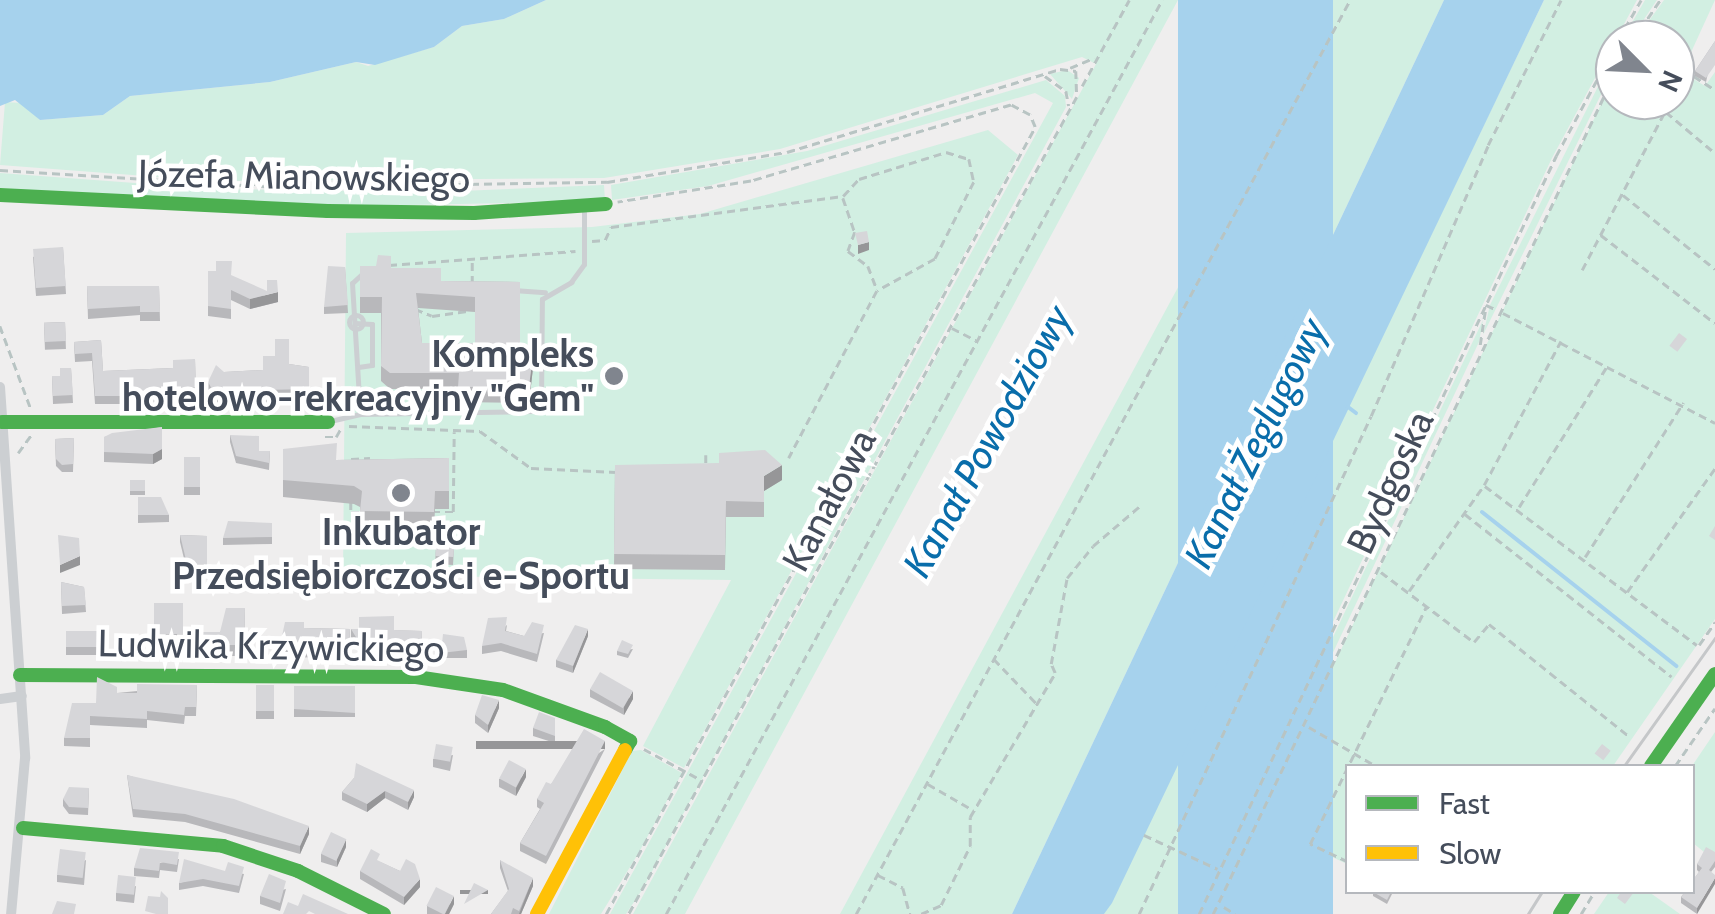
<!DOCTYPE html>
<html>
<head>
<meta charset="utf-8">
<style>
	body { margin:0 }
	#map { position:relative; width:1715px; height:914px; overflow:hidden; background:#efeeee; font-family:Cabin,sans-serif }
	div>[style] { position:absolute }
	.green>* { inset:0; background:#d2efe2 }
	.water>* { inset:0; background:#a6d2ed; transform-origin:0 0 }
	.stream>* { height:4px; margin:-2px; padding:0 2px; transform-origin:2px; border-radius:2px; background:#a6d2ed }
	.path>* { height:2.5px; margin-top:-1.25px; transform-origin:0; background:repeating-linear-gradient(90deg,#b8c4c3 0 8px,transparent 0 13px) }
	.lane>* { height:5px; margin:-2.5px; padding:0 2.5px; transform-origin:2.5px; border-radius:2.5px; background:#cccfd2 }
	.lane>.ring { margin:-2.5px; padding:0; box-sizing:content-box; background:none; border:5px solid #cccfd2; border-radius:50% }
	.street>* { height:10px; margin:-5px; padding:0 5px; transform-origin:5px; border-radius:5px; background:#cccfd2 }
	.fast>* { height:14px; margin:-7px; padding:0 7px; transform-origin:7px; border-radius:7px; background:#4caf50 }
	.slow>* { height:14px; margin:-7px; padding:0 7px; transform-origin:7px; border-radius:7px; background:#ffc107 }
	.tram>* { height:2.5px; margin:-1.25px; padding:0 1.25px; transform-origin:1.25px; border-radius:1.25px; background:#c5c7c9 }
	.wall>* { inset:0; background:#b8b8bb; transform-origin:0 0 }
	.shaded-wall>* { inset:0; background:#969698; transform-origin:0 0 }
	.building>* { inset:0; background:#d6d6d9; transform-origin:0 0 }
	.dots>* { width:28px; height:28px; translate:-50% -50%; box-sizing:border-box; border:5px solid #fff; border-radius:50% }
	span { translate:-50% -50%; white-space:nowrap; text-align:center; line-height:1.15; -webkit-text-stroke:9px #fff; paint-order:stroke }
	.street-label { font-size:38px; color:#454d5b }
	.poi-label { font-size:38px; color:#454d5b; font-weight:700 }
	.right { translate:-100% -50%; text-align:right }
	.water-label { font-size:40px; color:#096daa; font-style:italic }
	.legend { position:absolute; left:1345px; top:764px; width:350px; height:130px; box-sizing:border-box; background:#fff; border:2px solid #b5b8bd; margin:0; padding:12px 18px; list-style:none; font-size:30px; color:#454d5b }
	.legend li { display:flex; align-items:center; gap:20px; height:50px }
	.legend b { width:50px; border:2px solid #b5b8bd }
	.north { position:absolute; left:1595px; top:20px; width:100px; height:100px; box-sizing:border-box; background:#fff; border:2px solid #b5b8bd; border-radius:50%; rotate:114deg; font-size:28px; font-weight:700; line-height:40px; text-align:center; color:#454d5b }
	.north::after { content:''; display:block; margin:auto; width:35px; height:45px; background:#80858e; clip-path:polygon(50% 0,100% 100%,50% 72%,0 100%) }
</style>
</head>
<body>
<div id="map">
	<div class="green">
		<i style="clip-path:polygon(546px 0,1178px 0,685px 914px,633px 914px,1096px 64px,1082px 57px,780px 149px,604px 178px,212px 181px,0 165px,5px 102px,22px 103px,40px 120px,103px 115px,130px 96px,270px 82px,356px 62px,368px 66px,434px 47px,462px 26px,504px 19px)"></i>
		<i style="clip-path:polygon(1333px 0,1444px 0,1012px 914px,840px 914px)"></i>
		<i style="clip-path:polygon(1544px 0,1637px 0,1552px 158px,1195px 914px,1104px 914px)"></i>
		<i style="clip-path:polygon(1645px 0,1657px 0,1630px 40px,1622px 40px)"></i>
		<i style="clip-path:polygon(1664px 0,1715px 0,1682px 72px,1705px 86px,1715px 72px,1715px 619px,1613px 766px,1348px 766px,1347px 864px,1313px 848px,1286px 914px,1215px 914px,1615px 75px,1615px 100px,1675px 100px,1675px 40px,1635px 40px)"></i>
		<i style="clip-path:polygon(1615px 52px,1615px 66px,1483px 335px,1490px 305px)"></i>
		<i style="clip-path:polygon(1067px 70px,1079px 78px,1072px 99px,1050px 74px)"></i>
		<i style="clip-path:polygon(1046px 80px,1065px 96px,1066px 107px,642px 890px,626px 914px,610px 914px,1053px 103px,1035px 93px,708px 186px,612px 200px,611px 185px,807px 151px)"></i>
		<i style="clip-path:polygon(988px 130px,1018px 155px,684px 768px,643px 746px,731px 580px,343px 575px,346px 233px,592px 227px,700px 214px)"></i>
		<i style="clip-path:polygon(0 173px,216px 189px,435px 192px,604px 185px,605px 201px,357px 206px,55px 194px,0 188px)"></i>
		<i style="clip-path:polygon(1483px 320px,1479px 342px,1243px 844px,1210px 914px,1202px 914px)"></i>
		<i style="clip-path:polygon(1715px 732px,1715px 861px,1693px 843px,1692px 766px)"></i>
		<i style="clip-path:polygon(641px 750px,682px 773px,638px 854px,601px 914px,549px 914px,632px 751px)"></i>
		<i style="clip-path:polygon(1609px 892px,1649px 892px,1680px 914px,1594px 914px)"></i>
	</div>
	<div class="water">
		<i style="clip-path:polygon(0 0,546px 0,504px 19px,462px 26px,434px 47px,375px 65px,356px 62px,270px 82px,130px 96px,103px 115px,40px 120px,15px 100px,0 106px)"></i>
		<i style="left:1178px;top:0;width:155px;height:1038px"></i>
		<i style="clip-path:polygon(1444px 0,1544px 0,1112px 903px,1104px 914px,1012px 914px)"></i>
	</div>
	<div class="stream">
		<i style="left:1348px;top:407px;width:10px;rotate:37deg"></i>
		<i style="left:1482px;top:512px;width:248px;rotate:38.4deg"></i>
	</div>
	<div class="path">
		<i style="left:1618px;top:40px;width:46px;rotate:-60.1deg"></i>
		<i style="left:1633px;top:40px;width:48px;rotate:-56deg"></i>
		<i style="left:1070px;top:68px;width:26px;rotate:-23deg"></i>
		<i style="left:1683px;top:69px;width:38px;rotate:33deg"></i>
		<i style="left:1045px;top:76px;width:26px;rotate:36deg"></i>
		<i style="left:1066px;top:91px;width:15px;rotate:79deg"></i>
		<i style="left:1082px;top:86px;width:98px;rotate:-61.3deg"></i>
		<i style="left:1675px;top:92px;width:22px;rotate:-58deg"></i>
		<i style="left:1666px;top:112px;width:64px;rotate:39.9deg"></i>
		<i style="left:0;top:170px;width:277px;rotate:3.5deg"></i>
		<i style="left:276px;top:187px;width:331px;rotate:-0.9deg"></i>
		<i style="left:607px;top:182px;width:182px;rotate:-9.5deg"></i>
		<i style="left:787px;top:152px;width:285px;rotate:-16.9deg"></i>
		<i style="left:1060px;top:69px;width:16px;rotate:7deg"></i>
		<i style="left:1076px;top:71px;width:26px;rotate:88deg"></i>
		<i style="left:1077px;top:97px;width:932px;rotate:118.74deg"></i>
		<i style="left:1623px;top:195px;width:118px;rotate:38.8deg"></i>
		<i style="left:843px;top:198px;width:36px;rotate:71deg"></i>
		<i style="left:855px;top:232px;width:20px;rotate:110deg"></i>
		<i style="left:848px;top:251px;width:25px;rotate:37deg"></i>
		<i style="left:868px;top:266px;width:26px;rotate:69deg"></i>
		<i style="left:1601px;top:235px;width:144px;rotate:37.7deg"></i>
		<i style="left:592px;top:241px;width:13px;rotate:-4deg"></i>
		<i style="left:605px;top:240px;width:14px;rotate:-65deg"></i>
		<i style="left:611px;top:227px;width:234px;rotate:-7.6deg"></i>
		<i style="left:843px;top:196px;width:23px;rotate:-47deg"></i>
		<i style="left:859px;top:179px;width:91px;rotate:-17.2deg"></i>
		<i style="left:946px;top:152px;width:24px;rotate:17deg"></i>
		<i style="left:969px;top:159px;width:24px;rotate:78deg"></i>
		<i style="left:974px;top:182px;width:86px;rotate:116.9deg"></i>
		<i style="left:935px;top:259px;width:66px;rotate:151.1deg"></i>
		<i style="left:877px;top:291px;width:189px;rotate:117.8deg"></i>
		<i style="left:389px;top:265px;width:187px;rotate:-4.3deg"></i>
		<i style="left:1582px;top:270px;width:192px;rotate:-62.4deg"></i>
		<i style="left:472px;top:284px;width:22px;rotate:-90deg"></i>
		<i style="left:415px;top:309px;width:18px;rotate:22deg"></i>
		<i style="left:432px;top:316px;width:37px;rotate:-8deg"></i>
		<i style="left:1503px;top:313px;width:239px;rotate:27.4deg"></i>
		<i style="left:0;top:326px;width:89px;rotate:69.5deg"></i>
		<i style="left:952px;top:328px;width:27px;rotate:27deg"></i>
		<i style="left:1480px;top:345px;width:40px;rotate:-81.5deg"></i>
		<i style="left:1486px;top:305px;width:12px;rotate:24deg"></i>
		<i style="left:316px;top:408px;width:24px;rotate:7deg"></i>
		<i style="left:349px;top:426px;width:131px;rotate:2.2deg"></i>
		<i style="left:480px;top:431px;width:63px;rotate:36deg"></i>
		<i style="left:531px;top:468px;width:85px;rotate:2.7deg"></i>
		<i style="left:325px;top:437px;width:11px"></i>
		<i style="left:336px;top:437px;width:10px;rotate:-61deg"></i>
		<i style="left:18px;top:453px;width:22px;rotate:-54deg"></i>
		<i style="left:706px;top:455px;width:10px;rotate:90deg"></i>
		<i style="left:351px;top:459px;width:19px;rotate:-3deg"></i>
		<i style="left:1485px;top:486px;width:265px;rotate:36.9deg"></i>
		<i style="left:351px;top:502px;width:10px;rotate:90deg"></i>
		<i style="left:351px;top:512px;width:8px"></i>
		<i style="left:1519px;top:507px;width:166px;rotate:-58deg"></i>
		<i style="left:432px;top:512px;width:21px"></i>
		<i style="left:453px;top:512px;width:80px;rotate:-89.3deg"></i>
		<i style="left:1465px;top:514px;width:263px;rotate:38.2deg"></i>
		<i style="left:1585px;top:557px;width:183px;rotate:-57.5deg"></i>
		<i style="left:1381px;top:572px;width:116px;rotate:37deg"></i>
		<i style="left:1474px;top:642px;width:23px;rotate:-50deg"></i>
		<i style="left:1489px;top:624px;width:181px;rotate:38.7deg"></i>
		<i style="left:1409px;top:591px;width:130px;rotate:-54.7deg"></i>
		<i style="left:1484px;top:485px;width:163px;rotate:-61.9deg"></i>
		<i style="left:1627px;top:592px;width:152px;rotate:-54.6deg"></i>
		<i style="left:1699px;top:645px;width:28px;rotate:-55deg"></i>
		<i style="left:994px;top:659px;width:61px;rotate:46.3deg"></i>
		<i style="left:1309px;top:727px;width:78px;rotate:30.2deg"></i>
		<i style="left:644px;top:749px;width:67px;rotate:28.5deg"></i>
		<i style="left:1675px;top:766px;width:70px;rotate:-55.4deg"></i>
		<i style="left:928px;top:784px;width:52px;rotate:30deg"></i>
		<i style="left:1144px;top:835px;width:81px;rotate:24.7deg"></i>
		<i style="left:1348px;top:862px;width:42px;rotate:-154.7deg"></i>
		<i style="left:1310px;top:844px;width:264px;rotate:-63.9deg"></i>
		<i style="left:878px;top:875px;width:28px;rotate:27deg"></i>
		<i style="left:903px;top:888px;width:27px;rotate:75deg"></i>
		<i style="left:1224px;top:907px;width:13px;rotate:32deg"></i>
		<i style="left:606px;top:914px;width:896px;rotate:-61.4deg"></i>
		<i style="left:1035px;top:127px;width:13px;rotate:-113deg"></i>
		<i style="left:1030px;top:115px;width:21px;rotate:-152deg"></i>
		<i style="left:1011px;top:105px;width:271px;rotate:163.7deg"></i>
		<i style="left:751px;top:181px;width:135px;rotate:171deg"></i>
		<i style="left:666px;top:914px;width:1040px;rotate:-61.51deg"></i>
		<i style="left:856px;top:914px;width:1039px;rotate:-61.61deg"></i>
		<i style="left:921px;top:914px;width:22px;rotate:-24deg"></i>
		<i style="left:941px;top:905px;width:66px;rotate:-63.8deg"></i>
		<i style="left:970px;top:846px;width:29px;rotate:-90deg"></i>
		<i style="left:970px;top:817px;width:167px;rotate:-59.4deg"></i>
		<i style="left:1055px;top:673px;width:10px;rotate:-114deg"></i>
		<i style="left:1051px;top:664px;width:87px;rotate:-79.5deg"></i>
		<i style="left:1067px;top:578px;width:41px;rotate:-50.9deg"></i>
		<i style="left:1093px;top:546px;width:63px;rotate:-40.5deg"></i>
		<i style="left:1139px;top:914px;width:549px;rotate:-65.02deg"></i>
		<i style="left:1371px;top:416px;width:295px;rotate:-66.6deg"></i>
		<i style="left:1488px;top:145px;width:162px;rotate:-63.3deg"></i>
		<i style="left:1199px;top:914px;width:838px;rotate:-64.78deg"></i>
		<i style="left:1556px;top:156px;width:125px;rotate:-61.8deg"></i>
		<i style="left:1213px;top:914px;width:932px;rotate:-64.45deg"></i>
		<i style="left:1581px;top:914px;width:26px;rotate:-59deg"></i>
	</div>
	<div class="lane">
		<i style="left:364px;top:272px;width:16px;rotate:137deg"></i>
		<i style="left:352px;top:283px;width:131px;rotate:86.5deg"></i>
		<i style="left:360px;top:414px;width:174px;rotate:-1deg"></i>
		<i style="left:534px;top:411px;width:10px;rotate:-45deg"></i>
		<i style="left:541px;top:404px;width:105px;rotate:-89.5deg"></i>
		<i style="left:542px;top:299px;width:34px;rotate:-30deg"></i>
		<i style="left:571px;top:282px;width:22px;rotate:-54deg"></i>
		<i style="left:584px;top:264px;width:55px;rotate:-90deg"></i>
		<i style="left:513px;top:290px;width:32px;rotate:4deg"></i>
		<i class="ring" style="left:349px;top:315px;width:9px;height:9px"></i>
		<i style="left:355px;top:323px;width:17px;rotate:3deg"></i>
		<i style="left:372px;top:324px;width:41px;rotate:90deg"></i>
		<i style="left:372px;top:365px;width:14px;rotate:172deg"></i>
		<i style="left:330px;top:421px;width:31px;rotate:-13deg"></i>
	</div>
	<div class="street">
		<i style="left:0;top:387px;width:372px;rotate:86.1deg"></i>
		<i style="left:25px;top:758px;width:157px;rotate:95.1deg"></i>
		<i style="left:0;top:699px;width:22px;rotate:-8deg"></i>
	</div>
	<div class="fast">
		<i style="left:0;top:195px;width:328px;rotate:2.8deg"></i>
		<i style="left:328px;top:211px;width:146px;rotate:0.8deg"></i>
		<i style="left:474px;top:213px;width:132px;rotate:-3.9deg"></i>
		<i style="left:2px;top:422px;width:326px"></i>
		<i style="left:20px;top:675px;width:396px;rotate:0.3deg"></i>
		<i style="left:416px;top:677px;width:88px;rotate:8.5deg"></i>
		<i style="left:503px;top:690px;width:109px;rotate:19.9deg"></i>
		<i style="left:605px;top:727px;width:29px;rotate:29deg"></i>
		<i style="left:630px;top:741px;width:10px;rotate:119deg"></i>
		<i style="left:1651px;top:766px;width:112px;rotate:-55.2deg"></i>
		<i style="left:23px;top:828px;width:201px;rotate:5.1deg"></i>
		<i style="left:223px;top:846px;width:79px;rotate:18.4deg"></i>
		<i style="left:298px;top:871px;width:96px;rotate:26.6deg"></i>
		<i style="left:1560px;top:914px;width:26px;rotate:-58deg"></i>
	</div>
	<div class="slow">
		<i style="left:537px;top:914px;width:186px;rotate:-61.8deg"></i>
	</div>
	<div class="tram">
		<i style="left:1624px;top:766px;width:157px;rotate:-54.6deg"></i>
		<i style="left:1528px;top:914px;width:26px;rotate:-58deg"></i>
	</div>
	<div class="wall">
		<i style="clip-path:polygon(1715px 41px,1706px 82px,1695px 76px,1695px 71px)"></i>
		<i style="clip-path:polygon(63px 247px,66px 294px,36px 296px,33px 257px)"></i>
		<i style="clip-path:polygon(evenodd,360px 266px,391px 268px,441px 281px,520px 282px,520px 344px,534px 359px,529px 403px,458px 402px,458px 389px,390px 389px,381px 381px,381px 313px,360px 313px,360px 266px,418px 308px,475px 312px,475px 343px,422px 343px,418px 308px)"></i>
		<i style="clip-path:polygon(345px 267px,348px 313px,324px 314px,324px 307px)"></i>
		<i style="clip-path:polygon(208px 271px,278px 302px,250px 309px,231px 300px,231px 319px,208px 316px)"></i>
		<i style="clip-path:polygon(87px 286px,159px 286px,160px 321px,140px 321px,140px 315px,88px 319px)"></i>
		<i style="left:65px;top:322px;width:27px;height:21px;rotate:88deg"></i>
		<i style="clip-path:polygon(101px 340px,103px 371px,173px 368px,195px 359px,196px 395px,167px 398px,167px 404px,95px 404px,92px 361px,75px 362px,74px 342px)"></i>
		<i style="clip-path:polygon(289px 364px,309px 367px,309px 402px,213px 404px,208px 394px,208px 382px,224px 372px,263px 370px)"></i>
		<i style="clip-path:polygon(71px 368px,73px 403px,53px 404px,52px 376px,60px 376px)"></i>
		<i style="clip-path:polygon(162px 427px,162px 459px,153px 464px,104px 462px,104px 437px)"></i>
		<i style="clip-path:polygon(230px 435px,259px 451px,270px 451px,269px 470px,236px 463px,230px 442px)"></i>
		<i style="clip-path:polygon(74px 438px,73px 472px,62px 472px,56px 466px,55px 439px)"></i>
		<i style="clip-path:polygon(283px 449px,336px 460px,449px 458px,449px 509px,435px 509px,434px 530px,360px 528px,360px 507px,354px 504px,283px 497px)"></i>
		<i style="left:184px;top:457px;width:16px;height:38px"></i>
		<i style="clip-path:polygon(615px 465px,782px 480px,764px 491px,764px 517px,726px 517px,725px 570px,614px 569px)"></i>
		<i style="left:130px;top:480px;width:15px;height:15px"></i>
		<i style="clip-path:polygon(138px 497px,169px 515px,169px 522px,138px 523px)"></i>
		<i style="clip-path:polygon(272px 523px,272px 544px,223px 545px,223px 538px)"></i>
		<i style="left:437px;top:527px;width:18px;height:37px;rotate:3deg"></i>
		<i style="clip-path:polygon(180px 535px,207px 536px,207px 571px,187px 571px,180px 542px)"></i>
		<i style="left:348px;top:570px;width:20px;height:56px;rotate:93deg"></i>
		<i style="left:402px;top:576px;width:12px;height:16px"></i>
		<i style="clip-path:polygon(61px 582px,84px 587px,86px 612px,62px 614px)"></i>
		<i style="left:154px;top:603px;width:29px;height:43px"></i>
		<i style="clip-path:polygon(245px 608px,244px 656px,195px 656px,196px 632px,220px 632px)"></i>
		<i style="clip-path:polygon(507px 625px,506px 631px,524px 636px,544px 633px,537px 662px,501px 651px,482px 654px,482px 646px)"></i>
		<i style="clip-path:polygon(304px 628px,350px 629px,349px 658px,279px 657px,279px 650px)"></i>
		<i style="clip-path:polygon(351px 629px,422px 631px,421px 659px,403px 658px,403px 650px,382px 650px,382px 657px,368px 664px,351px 637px)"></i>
		<i style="left:66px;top:631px;width:36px;height:24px"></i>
		<i style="clip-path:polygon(588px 636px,573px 673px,556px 667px,556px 660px)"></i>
		<i style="clip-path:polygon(633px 649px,628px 658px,617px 655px,617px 651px)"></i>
		<i style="left:467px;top:650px;width:8px;height:26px;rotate:90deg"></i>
		<i style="clip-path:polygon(197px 685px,196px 716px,185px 716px,184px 724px,147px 720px,147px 728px,90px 725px,90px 747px,64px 746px,64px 738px,96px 703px,117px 693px)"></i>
		<i style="left:256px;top:685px;width:18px;height:34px"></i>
		<i style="left:294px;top:686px;width:61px;height:31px"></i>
		<i style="clip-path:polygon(590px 689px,633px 699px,624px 715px,590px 697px)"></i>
		<i style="clip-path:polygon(499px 708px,488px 733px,475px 723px,475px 715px)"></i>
		<i style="clip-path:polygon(555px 718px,555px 743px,533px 736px,533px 728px)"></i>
		<i style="clip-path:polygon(605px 749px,546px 864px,520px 851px,520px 843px,540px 809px,537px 807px,537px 799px,551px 784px)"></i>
		<i style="clip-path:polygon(453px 755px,450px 771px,433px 767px,433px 759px)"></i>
		<i style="clip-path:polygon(127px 775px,309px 834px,300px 854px,185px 822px,133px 817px)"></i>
		<i style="clip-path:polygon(526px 777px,516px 796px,499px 787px,499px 779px)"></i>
		<i style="clip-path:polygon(354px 778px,414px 797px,408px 810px,385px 798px,367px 812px,342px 800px,342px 792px)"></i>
		<i style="clip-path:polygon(89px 788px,88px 815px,69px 814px,63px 806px,63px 799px)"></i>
		<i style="clip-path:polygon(346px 847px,337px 867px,321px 862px,321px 854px)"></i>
		<i style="clip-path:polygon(1715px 852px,1715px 867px,1711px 872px,1697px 914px,1681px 903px,1681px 897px,1699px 872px,1697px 870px,1697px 864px)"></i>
		<i style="clip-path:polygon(179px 859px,177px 872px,160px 870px,159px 878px,134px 876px,134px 868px)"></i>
		<i style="clip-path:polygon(86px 860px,84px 885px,57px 882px,57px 875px)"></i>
		<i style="clip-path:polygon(500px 860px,533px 886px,521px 914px,491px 914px,508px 891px,500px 868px)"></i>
		<i style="clip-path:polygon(380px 862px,400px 871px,420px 887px,404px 905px,360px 879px,360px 871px)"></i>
		<i style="clip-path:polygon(225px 871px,244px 874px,239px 893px,203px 886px,179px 890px,179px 883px)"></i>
		<i style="clip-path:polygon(136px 886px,134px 903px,116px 901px,116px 893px)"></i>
		<i style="clip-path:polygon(286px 889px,280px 911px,260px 904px,260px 896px)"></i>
		<i style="clip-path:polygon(1373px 892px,1392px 894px,1387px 904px,1373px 896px)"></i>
		<i style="clip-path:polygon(454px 904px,449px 914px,427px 914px,427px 906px)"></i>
	</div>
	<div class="shaded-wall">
		<i style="clip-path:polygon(869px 242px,869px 250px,858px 254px,858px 245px)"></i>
		<i style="clip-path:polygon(278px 292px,278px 302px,250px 309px,250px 299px)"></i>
		<i style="clip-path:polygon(534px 344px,534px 359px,529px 403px,529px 387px)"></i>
		<i style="clip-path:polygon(162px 449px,162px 459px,153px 464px,153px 454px)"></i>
		<i style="clip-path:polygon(782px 465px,782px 480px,764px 491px,764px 476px)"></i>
		<i style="clip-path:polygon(80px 556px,80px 565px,60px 573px,60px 565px)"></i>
		<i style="clip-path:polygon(588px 629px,588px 636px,573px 673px,573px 666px)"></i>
		<i style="clip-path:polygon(382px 650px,382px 657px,368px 664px,368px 657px)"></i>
		<i style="clip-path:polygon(633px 691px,633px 699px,624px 715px,624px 707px)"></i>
		<i style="clip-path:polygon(499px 700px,499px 708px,488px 733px,488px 725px)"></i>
		<i style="left:605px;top:741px;width:8px;height:129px;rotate:90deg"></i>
		<i style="clip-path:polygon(526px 769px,526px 777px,516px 796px,516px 788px)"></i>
		<i style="clip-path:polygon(414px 790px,414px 797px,408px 810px,408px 802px)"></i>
		<i style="clip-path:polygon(385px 791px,385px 798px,367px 812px,367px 804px)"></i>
		<i style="clip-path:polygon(309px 826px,309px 834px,300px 854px,300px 846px)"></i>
		<i style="clip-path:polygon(346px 839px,346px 847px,337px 867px,337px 859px)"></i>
		<i style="clip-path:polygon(533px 878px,533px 886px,521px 914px,519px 914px)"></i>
		<i style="clip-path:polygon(1715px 878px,1715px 884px,1697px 914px,1697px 908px)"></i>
		<i style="clip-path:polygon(420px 879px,420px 887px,404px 905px,404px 897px)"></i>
		<i style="left:488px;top:890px;width:4px;height:28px;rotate:90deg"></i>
		<i style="clip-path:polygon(454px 896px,454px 904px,449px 914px,445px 914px)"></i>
	</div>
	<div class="building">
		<i style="clip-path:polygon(1715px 41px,1715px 65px,1706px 78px,1695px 71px)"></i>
		<i style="clip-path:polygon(1675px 64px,1682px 68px,1675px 81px)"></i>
		<i style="clip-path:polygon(867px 231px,869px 242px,858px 245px,855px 233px)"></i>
		<i style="left:63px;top:247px;width:39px;height:30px;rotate:86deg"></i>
		<i style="clip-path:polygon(evenodd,378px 255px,391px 256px,391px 268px,441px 268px,441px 281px,520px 282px,520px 344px,534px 344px,529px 387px,458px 387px,459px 373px,390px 373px,381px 366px,382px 297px,360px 297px,360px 266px,376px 266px,378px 255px,416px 293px,475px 297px,475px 343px,422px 343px,416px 293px)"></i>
		<i style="clip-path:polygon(216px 261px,232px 261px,231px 275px,267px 291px,267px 280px,277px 280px,278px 292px,250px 299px,231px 290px,231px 309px,208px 306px,208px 271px,216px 271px)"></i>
		<i style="clip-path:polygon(328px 266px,345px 267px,348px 305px,324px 307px)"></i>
		<i style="clip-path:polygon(87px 286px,159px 286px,160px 312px,140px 312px,140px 306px,88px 309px)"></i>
		<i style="left:65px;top:322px;width:19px;height:21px;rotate:87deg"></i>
		<i style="left:1679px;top:333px;width:10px;height:16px;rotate:37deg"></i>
		<i style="clip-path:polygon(275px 339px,289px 339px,289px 364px,309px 367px,309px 389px,213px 391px,208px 382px,216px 365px,224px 372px,263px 370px,263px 356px,275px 356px)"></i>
		<i style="clip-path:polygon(101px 340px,103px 371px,173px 368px,173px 360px,195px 359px,196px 387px,167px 390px,167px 396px,95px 396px,92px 353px,75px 354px,74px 342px)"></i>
		<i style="clip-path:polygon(60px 368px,71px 368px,73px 395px,53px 396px,52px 376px,60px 376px)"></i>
		<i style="clip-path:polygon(162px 427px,162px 449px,153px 454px,104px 452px,104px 437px,112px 433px)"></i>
		<i style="clip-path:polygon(230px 435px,259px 436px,259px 451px,270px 451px,269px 463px,236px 456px)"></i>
		<i style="clip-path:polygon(74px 438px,73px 464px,62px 465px,56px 459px,55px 439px)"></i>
		<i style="clip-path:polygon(337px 443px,336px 460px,449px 458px,449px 491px,435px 491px,434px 512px,360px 511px,362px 491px,354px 486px,283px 480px,283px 449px)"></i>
		<i style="clip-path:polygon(765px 450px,782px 465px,764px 476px,764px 502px,726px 501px,725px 555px,614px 554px,615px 465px,719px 463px,719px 453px)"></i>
		<i style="left:184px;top:457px;width:16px;height:30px"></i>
		<i style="left:130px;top:480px;width:15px;height:11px"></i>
		<i style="clip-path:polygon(138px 497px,161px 497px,169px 515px,138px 515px)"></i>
		<i style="clip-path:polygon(228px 521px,272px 523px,272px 537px,223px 538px)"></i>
		<i style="clip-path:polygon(1715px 526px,1715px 540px,1709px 536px)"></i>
		<i style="left:437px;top:527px;width:18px;height:29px;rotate:3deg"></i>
		<i style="clip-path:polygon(58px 535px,79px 538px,80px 556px,60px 565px)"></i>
		<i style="clip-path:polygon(180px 535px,207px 536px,207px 564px,187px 564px)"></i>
		<i style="clip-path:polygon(348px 570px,347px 583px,292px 582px,292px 571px)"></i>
		<i style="left:402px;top:576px;width:12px;height:12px"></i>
		<i style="clip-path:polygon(61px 582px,84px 587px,86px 605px,62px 606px)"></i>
		<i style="left:154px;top:603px;width:29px;height:31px"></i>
		<i style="clip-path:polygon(226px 608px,245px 608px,244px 645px,195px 645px,196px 632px,220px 632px)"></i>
		<i style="clip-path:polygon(394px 616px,394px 630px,422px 631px,421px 652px,403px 651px,403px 643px,382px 643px,382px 650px,368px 657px,351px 629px,359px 629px,359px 617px)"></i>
		<i style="clip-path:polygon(507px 617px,505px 631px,524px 636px,532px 622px,544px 625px,537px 654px,501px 643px,482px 646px,488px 618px)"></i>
		<i style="clip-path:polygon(285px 622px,304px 622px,304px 628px,350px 629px,349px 650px,279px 650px)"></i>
		<i style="clip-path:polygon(575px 625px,588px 629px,573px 666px,556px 660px)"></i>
		<i style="left:66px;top:631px;width:36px;height:16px"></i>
		<i style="clip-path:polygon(443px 634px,464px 637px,467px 650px,441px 653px)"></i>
		<i style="clip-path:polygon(622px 640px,633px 645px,628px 654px,617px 651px)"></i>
		<i style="left:600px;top:672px;width:38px;height:20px;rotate:30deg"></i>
		<i style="clip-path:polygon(97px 677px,117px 687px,117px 693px,137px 693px,137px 684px,197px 685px,196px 707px,185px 707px,184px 715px,147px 711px,147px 719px,90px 716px,90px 738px,64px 738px,72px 703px,96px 703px)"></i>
		<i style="left:256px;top:685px;width:18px;height:26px"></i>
		<i style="clip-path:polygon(294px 686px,355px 686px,355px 713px,294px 709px)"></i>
		<i style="clip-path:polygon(482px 695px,499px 700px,488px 725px,475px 715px)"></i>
		<i style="clip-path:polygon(539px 712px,555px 718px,555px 736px,533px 728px)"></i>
		<i style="clip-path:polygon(584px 729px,605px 741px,546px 856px,520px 843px,544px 803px,537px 799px,546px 782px,551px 784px)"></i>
		<i style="left:436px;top:744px;width:17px;height:15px;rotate:10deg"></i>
		<i style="left:1602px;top:744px;width:11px;height:12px;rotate:38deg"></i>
		<i style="left:509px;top:760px;width:19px;height:21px;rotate:28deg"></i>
		<i style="clip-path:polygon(356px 763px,414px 790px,408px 802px,385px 791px,367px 804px,342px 792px,354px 778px)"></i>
		<i style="clip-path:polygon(127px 775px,234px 799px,309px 826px,300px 846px,185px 814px,133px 809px)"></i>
		<i style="clip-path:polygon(69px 787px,89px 788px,88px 808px,69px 807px,63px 799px)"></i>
		<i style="left:331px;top:832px;width:17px;height:24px;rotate:25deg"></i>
		<i style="clip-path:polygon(1706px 847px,1715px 852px,1715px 861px,1709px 870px,1715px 875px,1715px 878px,1697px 908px,1681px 897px,1685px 892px,1692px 892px,1692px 881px,1702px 868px,1697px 864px)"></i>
		<i style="clip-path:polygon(140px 848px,179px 852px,177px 865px,160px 862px,159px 871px,134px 868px)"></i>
		<i style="left:60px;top:849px;width:26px;height:26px;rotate:7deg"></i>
		<i style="clip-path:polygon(371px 849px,380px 854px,377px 860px,400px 871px,406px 859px,415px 864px,420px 879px,404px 897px,360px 871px)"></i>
		<i style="clip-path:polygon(184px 859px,225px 871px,228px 862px,244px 867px,239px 886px,203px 879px,179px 883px)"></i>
		<i style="clip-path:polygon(500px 860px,533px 878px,519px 911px,513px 908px,511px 914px,491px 914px,509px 889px)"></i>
		<i style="clip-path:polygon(269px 874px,286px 881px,280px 903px,260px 896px)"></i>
		<i style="left:118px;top:875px;width:18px;height:18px;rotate:6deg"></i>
		<i style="clip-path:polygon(474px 883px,488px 890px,464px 904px)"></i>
		<i style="left:436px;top:887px;width:20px;height:21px;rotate:27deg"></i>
		<i style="clip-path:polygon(161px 891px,168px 898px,168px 914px,156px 914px,145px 911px,148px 896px,160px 897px)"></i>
		<i style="clip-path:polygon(1373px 892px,1391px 892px,1387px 900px)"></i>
		<i style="clip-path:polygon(1621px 892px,1634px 892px,1625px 904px,1617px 898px)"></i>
		<i style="clip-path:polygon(303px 894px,348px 914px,315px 914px,309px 911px,306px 914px,283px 914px,288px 902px,298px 906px)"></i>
		<i style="clip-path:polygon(57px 901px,76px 904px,74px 914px,52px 914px)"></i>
	</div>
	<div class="dots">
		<i style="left:614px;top:376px;background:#80858e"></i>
		<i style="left:401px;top:493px;background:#80858e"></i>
	</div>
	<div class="street-label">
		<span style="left:304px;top:176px;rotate:1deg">Józefa Mianowskiego</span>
		<span style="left:1390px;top:482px;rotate:-65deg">Bydgoska</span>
		<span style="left:829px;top:500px;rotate:-62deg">Kanałowa</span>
		<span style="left:271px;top:646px;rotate:1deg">Ludwika Krzywickiego</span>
	</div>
	<div class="poi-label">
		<span class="right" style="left:594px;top:376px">Kompleks<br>hotelowo-rekreacyjny "Gem"</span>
		<span style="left:401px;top:554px">Inkubator<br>Przedsiębiorczości e-Sportu</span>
	</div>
	<div class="water-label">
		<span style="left:987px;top:441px;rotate:-61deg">Kanał Powodziowy</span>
		<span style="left:1255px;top:443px;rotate:-64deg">Kanał Żeglugowy</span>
	</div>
	<ul class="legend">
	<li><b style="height:12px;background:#4caf50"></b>Fast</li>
	<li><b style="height:12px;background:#ffc107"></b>Slow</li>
	</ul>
	<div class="north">N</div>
</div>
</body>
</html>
